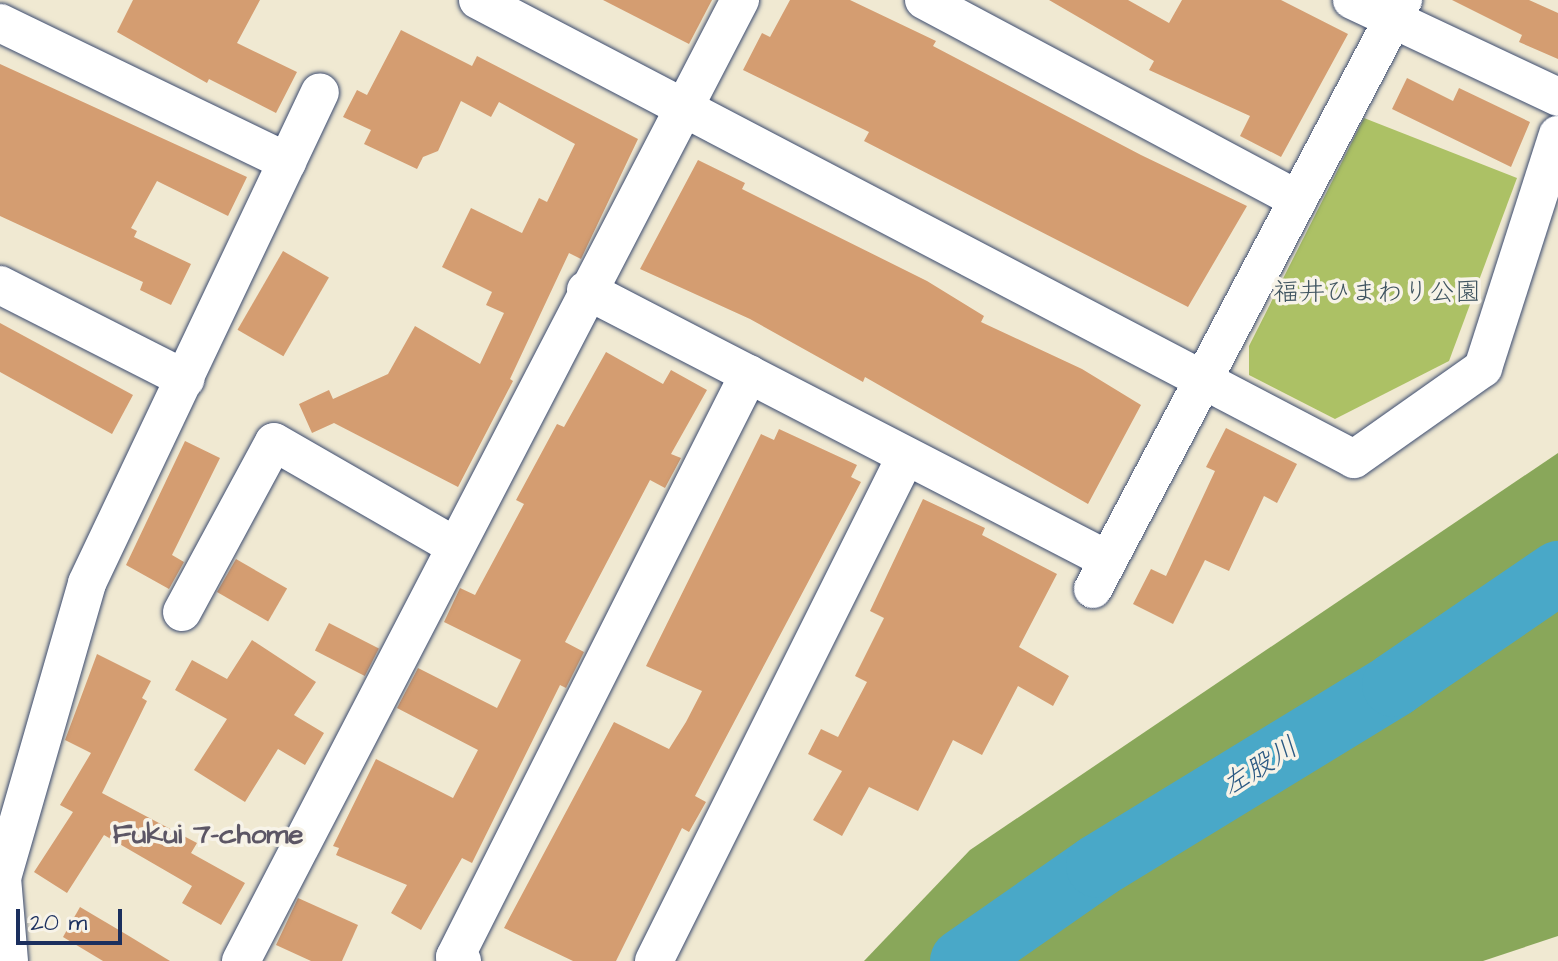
<!DOCTYPE html>
<html>
<head>
<meta charset="utf-8">
<style>
	body { margin:0 }
	#map { position:relative; width:1558px; height:961px; overflow:hidden; background:#f0e9d2; font-family:"Architects Daughter","Klee One",sans-serif }
	div>[style] { position:absolute }
	.green>* { inset:0; background:#acc165 }
	.forest>* { inset:0; background:#89a75a }
	.river>* { height:64px; margin:-32px; padding:0 32px; transform-origin:32px; border-radius:32px; background:#49a8c8 }
	.building>* { inset:0; background:#d49d71; transform-origin:0 0 }
	.roads { filter:drop-shadow(0 0 2px #3b4b6f) drop-shadow(0 0 2px #3b4b6f) }
	.street>* { height:38px; margin:-19px; padding:0 19px; transform-origin:19px; border-radius:19px; background:#fff }
	span { translate:-50% -50%; white-space:nowrap; text-align:center; line-height:1.15; -webkit-text-stroke:7px #f7f3e8; paint-order:stroke }
	.park-label { font-size:26px; color:#3f5460 }
	.water-label { font-size:28px; color:#2b5983; font-style:italic }
	.neighbourhood-label { font-size:28px; color:#5c5665; font-weight:700 }
	.scale { position:absolute; left:16px; top:909px; width:106px; height:36px; box-sizing:border-box; border:4px solid #1b2f5e; border-top:0; padding-left:10px; font-size:24px; line-height:28px; white-space:nowrap; color:#1b2f5e; -webkit-text-stroke:6px #f7f3e8; paint-order:stroke }
</style>
</head>
<body>
<div id="map">
	<div class="green">
		<i style="clip-path:polygon(1364px 118px,1517px 178px,1449px 361px,1335px 419px,1249px 375px,1249px 346px)"></i>
	</div>
	<div class="forest">
		<i style="clip-path:polygon(1558px 453px,1558px 936px,1483px 961px,864px 961px,970px 850px)"></i>
	</div>
	<div class="river">
		<i style="left:962px;top:961px;width:166px;rotate:-34.9deg"></i>
		<i style="left:1098px;top:866px;width:347px;rotate:-31.4deg"></i>
		<i style="left:1394px;top:685px;width:199px;rotate:-34.3deg"></i>
	</div>
	<div class="building">
		<i style="clip-path:polygon(133px 0,260px 0,237px 43px,297px 72px,276px 113px,209px 79px,207px 83px,117px 32px)"></i>
		<i style="clip-path:polygon(603px 0,712px 0,689px 44px)"></i>
		<i style="clip-path:polygon(790px 0,850px 0,936px 41px,933px 46px,1141px 155px,1247px 206px,1188px 307px,864px 141px,869px 132px,743px 70px,762px 33px,770px 37px)"></i>
		<i style="clip-path:polygon(1049px 0,1128px 0,1169px 23px,1182px 0,1281px 0,1348px 34px,1281px 157px,1240px 136px,1250px 116px,1149px 70px,1154px 61px)"></i>
		<i style="clip-path:polygon(1452px 0,1529px 0,1558px 13px,1558px 59px,1519px 42px,1522px 35px)"></i>
		<i style="clip-path:polygon(401px 30px,472px 66px,477px 56px,638px 139px,581px 259px,569px 253px,510px 379px,513px 381px,458px 487px,334px 423px,312px 433px,299px 404px,329px 390px,333px 399px,388px 374px,415px 326px,480px 364px,504px 313px,486px 305px,492px 292px,442px 267px,471px 208px,522px 233px,539px 198px,547px 202px,575px 144px,499px 102px,491px 117px,461px 101px,438px 151px,423px 157px,417px 169px,364px 144px,371px 130px,343px 117px,357px 90px,367px 95px)"></i>
		<i style="clip-path:polygon(0 64px,247px 177px,228px 216px,157px 181px,131px 228px,137px 231px,134px 237px,191px 264px,171px 305px,140px 290px,143px 282px,0 216px)"></i>
		<i style="clip-path:polygon(1407px 78px,1453px 101px,1459px 88px,1530px 122px,1511px 167px,1392px 109px)"></i>
		<i style="clip-path:polygon(698px 160px,745px 183px,742px 189px,927px 281px,984px 316px,981px 322px,1082px 369px,1141px 405px,1088px 504px,865px 377px,863px 382px,750px 319px,640px 269px)"></i>
		<i style="left:283px;top:251px;width:53px;height:91px;rotate:30deg"></i>
		<i style="clip-path:polygon(0 323px,133px 395px,112px 434px,0 372px)"></i>
		<i style="clip-path:polygon(606px 352px,663px 384px,671px 370px,707px 390px,671px 454px,681px 458px,665px 488px,650px 480px,565px 642px,584px 652px,566px 688px,560px 685px,472px 863px,462px 858px,421px 930px,391px 913px,407px 885px,336px 855px,339px 848px,333px 846px,376px 759px,453px 798px,478px 750px,397px 708px,418px 668px,497px 708px,521px 660px,444px 622px,460px 588px,475px 595px,524px 504px,516px 500px,557px 424px,564px 427px)"></i>
		<i style="clip-path:polygon(1226px 428px,1297px 464px,1277px 503px,1264px 496px,1229px 571px,1205px 560px,1173px 624px,1133px 604px,1151px 569px,1166px 576px,1215px 471px,1206px 467px)"></i>
		<i style="clip-path:polygon(779px 429px,857px 465px,851px 477px,861px 482px,695px 796px,706px 802px,689px 832px,682px 828px,616px 961px,573px 961px,504px 928px,614px 722px,669px 749px,686px 722px,702px 691px,646px 666px,761px 434px,774px 440px)"></i>
		<i style="clip-path:polygon(185px 441px,220px 458px,172px 555px,184px 562px,169px 589px,126px 565px)"></i>
		<i style="clip-path:polygon(923px 499px,985px 528px,982px 535px,1057px 574px,1019px 647px,1069px 676px,1053px 706px,1018px 686px,982px 755px,953px 740px,918px 811px,869px 787px,842px 836px,813px 820px,842px 771px,808px 754px,821px 729px,838px 737px,867px 682px,855px 676px,884px 618px,870px 611px)"></i>
		<i style="left:236px;top:559px;width:59px;height:38px;rotate:30deg"></i>
		<i style="left:329px;top:623px;width:56px;height:31px;rotate:27deg"></i>
		<i style="clip-path:polygon(252px 640px,316px 682px,294px 715px,324px 733px,305px 765px,278px 749px,245px 802px,194px 770px,227px 719px,175px 690px,192px 660px,227px 679px)"></i>
		<i style="clip-path:polygon(97px 654px,151px 681px,142px 698px,147px 701px,102px 793px,197px 843px,191px 853px,245px 883px,221px 925px,182px 903px,192px 886px,104px 835px,67px 893px,34px 872px,73px 812px,60px 805px,91px 753px,65px 740px)"></i>
		<i style="clip-path:polygon(298px 898px,358px 925px,342px 961px,311px 961px,276px 945px)"></i>
		<i style="clip-path:polygon(80px 907px,129px 936px,170px 961px,103px 961px,63px 937px)"></i>
	</div>
	<div class="roads">
		<div class="street">
			<i style="left:478px;top:0;width:989px;rotate:27.65deg"></i>
			<i style="left:1354px;top:459px;width:158px;rotate:-35.2deg"></i>
			<i style="left:1483px;top:368px;width:245px;rotate:-72.2deg"></i>
			<i style="left:924px;top:0;width:424px;rotate:28.1deg"></i>
			<i style="left:1352px;top:0;width:228px;rotate:25.2deg"></i>
			<i style="left:0;top:23px;width:319px;rotate:25.8deg"></i>
			<i style="left:0;top:285px;width:208px;rotate:26.9deg"></i>
			<i style="left:586px;top:290px;width:588px;rotate:27.35deg"></i>
			<i style="left:1093px;top:589px;width:666px;rotate:-62.24deg"></i>
			<i style="left:182px;top:612px;width:193px;rotate:-61.6deg"></i>
			<i style="left:274px;top:442px;width:209px;rotate:29.9deg"></i>
			<i style="left:9px;top:961px;width:83px;rotate:-94.8deg"></i>
			<i style="left:2px;top:878px;width:307px;rotate:-73.9deg"></i>
			<i style="left:87px;top:583px;width:543px;rotate:-64.61deg"></i>
			<i style="left:241px;top:961px;width:1083px;rotate:-62.56deg"></i>
			<i style="left:462px;top:961px;width:8px;rotate:-150deg"></i>
			<i style="left:455px;top:957px;width:653px;rotate:-63.24deg"></i>
			<i style="left:654px;top:961px;width:564px;rotate:-63.48deg"></i>
		</div>
	</div>
	<div class="park-label">
		<span style="left:1377px;top:293px">福井ひまわり公園</span>
	</div>
	<div class="water-label">
		<span style="left:1260px;top:767px;rotate:-32deg">左股川</span>
	</div>
	<div class="neighbourhood-label">
		<span style="left:208px;top:835px">Fukui 7-chome</span>
	</div>
	<div class="scale">20 m</div>
</div>
</body>
</html>
